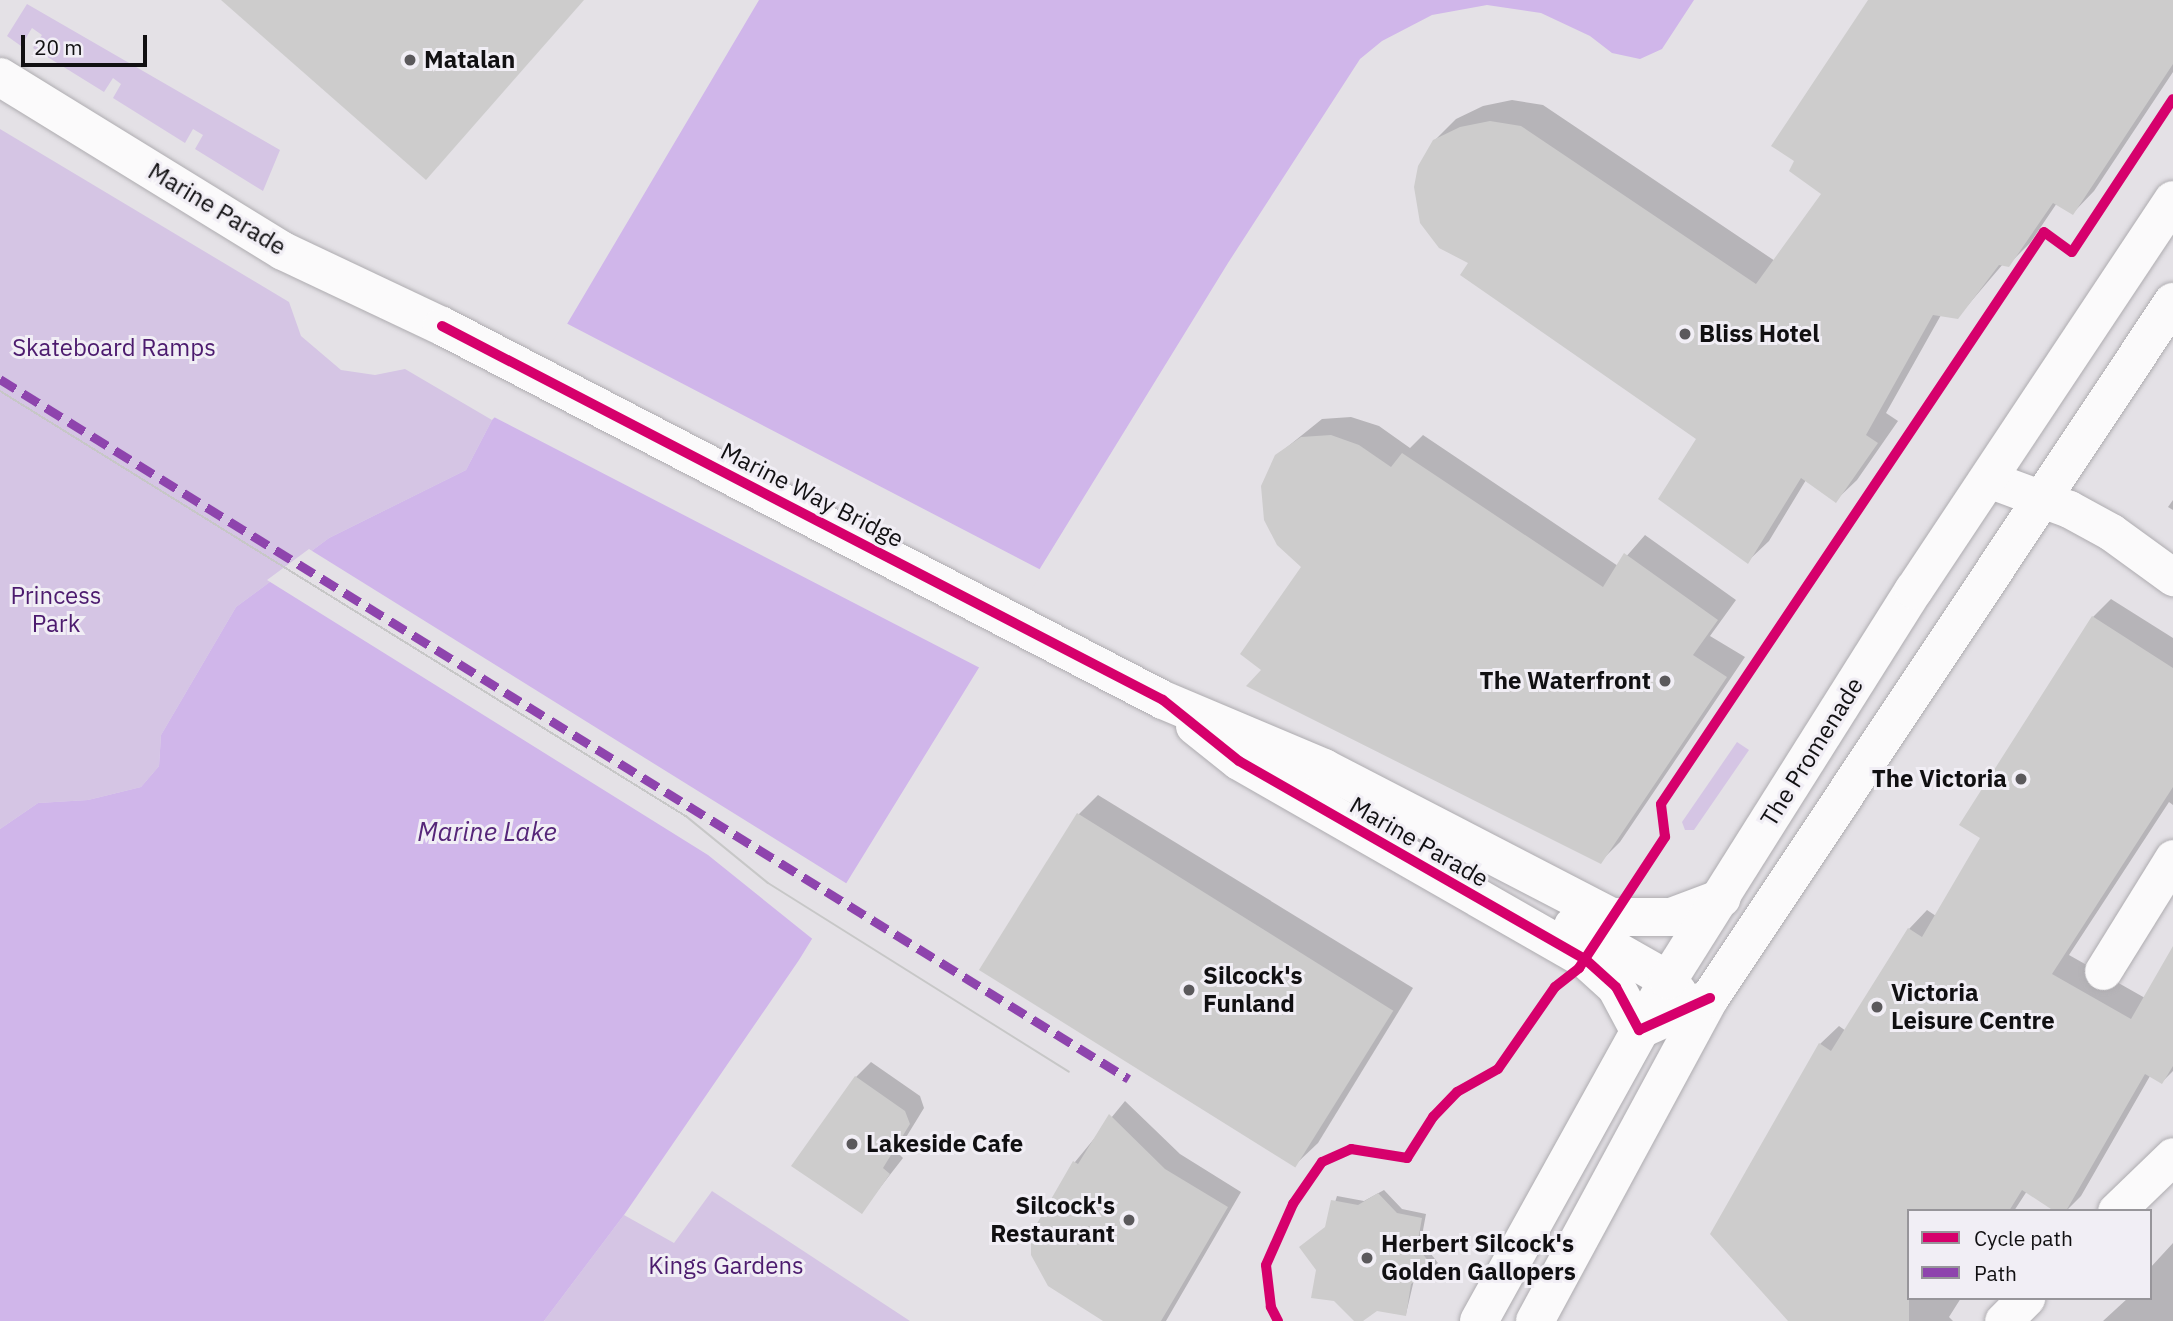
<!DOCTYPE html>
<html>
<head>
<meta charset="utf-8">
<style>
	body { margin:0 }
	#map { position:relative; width:2173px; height:1321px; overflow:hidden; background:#e4e1e6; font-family:"IBM Plex Sans",sans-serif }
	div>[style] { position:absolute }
	.green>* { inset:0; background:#d5c5e4 }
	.water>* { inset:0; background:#d0b6ea }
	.pier>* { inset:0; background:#e4e1e6 }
	.shadow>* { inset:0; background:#0003 }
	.building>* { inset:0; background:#cdcccc; transform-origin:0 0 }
	.roads { filter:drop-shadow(0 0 2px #aeacb0) drop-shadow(0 0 2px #aeacb0) }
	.minor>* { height:37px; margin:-18.5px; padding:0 18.5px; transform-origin:18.5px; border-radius:18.5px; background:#fbfafb }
	.tertiary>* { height:38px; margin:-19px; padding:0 19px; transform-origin:19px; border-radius:19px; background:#fbfafb }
	.secondary>* { height:38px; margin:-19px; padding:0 19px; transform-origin:19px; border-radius:19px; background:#fbfafb }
	.tram>* { height:2px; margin:-1px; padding:0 1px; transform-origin:1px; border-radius:1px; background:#c7c7c7 }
	.quiet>* { height:9px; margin-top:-4.5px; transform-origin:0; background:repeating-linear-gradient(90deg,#8e44ad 0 18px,transparent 0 27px) }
	.cycleway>* { height:10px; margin:-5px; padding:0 5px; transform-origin:5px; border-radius:5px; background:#d6006c }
	.dots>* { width:19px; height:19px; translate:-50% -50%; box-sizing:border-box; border:4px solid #f1eef5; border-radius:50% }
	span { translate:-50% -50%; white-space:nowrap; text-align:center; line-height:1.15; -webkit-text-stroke:6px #f1eef5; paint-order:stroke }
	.poi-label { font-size:24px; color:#111012; font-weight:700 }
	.left { translate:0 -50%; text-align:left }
	.right { translate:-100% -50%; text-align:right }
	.street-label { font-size:24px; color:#111012 }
	.park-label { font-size:24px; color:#4c1b6e }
	.water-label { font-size:26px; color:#562679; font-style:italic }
	.legend { position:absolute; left:1907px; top:1209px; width:245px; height:91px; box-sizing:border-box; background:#f1eef5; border:2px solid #97959a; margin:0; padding:9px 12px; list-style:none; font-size:21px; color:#111012 }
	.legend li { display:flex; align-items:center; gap:14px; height:35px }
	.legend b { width:35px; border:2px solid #97959a }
	.scale { position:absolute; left:21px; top:35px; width:126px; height:32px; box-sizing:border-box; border:4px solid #111012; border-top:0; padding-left:9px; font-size:21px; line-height:24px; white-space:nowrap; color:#111012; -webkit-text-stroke:5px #f1eef5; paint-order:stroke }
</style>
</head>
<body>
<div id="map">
	<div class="green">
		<i style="clip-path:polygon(27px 4px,280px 150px,263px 191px,195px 149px,203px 135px,193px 129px,185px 143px,113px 98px,121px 84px,113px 78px,104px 92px,33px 48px,42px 35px,32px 28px,21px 46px,7px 36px)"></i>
		<i style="clip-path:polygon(0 129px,289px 302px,301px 336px,341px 370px,375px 375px,405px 369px,492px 420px,466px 470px,329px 538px,236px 607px,161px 735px,159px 766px,141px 787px,88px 800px,38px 803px,0 829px)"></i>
		<i style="clip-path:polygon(1737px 742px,1749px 750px,1694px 830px,1685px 830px,1682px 822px)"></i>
		<i style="clip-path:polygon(712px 1191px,910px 1321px,544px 1321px,624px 1215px,674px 1243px)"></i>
	</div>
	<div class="water">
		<i style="clip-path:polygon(759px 0,1694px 0,1662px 49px,1640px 59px,1612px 53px,1590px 36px,1541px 13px,1487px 5px,1432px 15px,1382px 41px,1360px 59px,1228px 263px,799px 960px,624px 1215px,544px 1321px,0 1321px,0 829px,38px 803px,88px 800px,141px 787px,159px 766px,161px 735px,236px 607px,329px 538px,466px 470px,492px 420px,538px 373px)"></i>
	</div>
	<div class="pier">
		<i style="clip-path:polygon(564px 322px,1043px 571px,982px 669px,492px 416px,535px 371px)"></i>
		<i style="clip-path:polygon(309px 549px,849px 885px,815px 941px,708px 855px,267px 580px)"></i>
	</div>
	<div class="shadow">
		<i style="clip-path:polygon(1870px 0,2173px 0,2173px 72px,2094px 191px,2073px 213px,2057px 203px,2030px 243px,2008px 265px,2003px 264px,1957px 318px,1941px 315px,1886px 413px,1898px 421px,1857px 480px,1835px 501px,1806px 480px,1769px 541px,1747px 562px,1699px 438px,1434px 141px,1456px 119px,1483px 106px,1512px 100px,1543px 105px,1775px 261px,1823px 193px)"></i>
		<i style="clip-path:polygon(1351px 417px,1379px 426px,1410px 448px,1423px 435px,1618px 566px,1645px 535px,1736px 600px,1710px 636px,1745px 657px,1620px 842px,1600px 862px,1264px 669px,1303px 567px,1276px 456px,1322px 419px)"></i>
		<i style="clip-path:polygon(2173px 500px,2173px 510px,2168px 507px)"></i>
		<i style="clip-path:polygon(2111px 599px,2173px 638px,2173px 805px,2169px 802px,2069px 955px,2145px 998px,2173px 949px,2173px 1071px,2162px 1082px,2150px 1076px,2081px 1196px,2066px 1211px,2027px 1191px,2014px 1211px,1909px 1211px,1909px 1298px,1961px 1298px,1949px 1317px,1953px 1321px,1792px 1321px,1820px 1044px,1839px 1026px,1846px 1031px,1909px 929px,1927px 910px,1936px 916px,1982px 838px,2093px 617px)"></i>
		<i style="clip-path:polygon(1098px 795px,1413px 988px,1318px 1143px,1298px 1162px,985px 971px,1079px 814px)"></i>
		<i style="clip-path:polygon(871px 1062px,920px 1096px,924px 1108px,897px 1152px,903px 1158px,861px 1212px,856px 1077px)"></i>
		<i style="clip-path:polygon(1125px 1101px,1180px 1154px,1241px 1192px,1166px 1321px,1106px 1321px,1033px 1234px,1075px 1162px)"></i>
		<i style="clip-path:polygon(1384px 1190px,1402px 1209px,1426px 1214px,1421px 1241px,1438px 1263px,1414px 1280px,1406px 1314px,1377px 1309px,1356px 1321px,1327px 1227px,1337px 1196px,1364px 1201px)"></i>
		<i style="clip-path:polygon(2173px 1243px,2173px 1321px,2103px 1321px,2128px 1298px,2150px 1298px,2150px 1268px)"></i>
	</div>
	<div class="building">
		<i style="clip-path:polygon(221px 0,584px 0,426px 180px)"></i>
		<i style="clip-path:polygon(1868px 0,2173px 0,2173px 64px,2073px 215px,2053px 203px,2009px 267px,1999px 265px,1958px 319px,1933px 315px,1866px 435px,1878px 443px,1836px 503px,1801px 478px,1748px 564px,1658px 499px,1696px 439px,1460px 275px,1468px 263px,1439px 248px,1420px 223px,1414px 187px,1418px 166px,1433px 140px,1460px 127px,1490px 121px,1521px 126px,1756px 284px,1821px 194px,1789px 171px,1794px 161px,1771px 146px)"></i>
		<i style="clip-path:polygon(1331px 435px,1359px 445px,1391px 467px,1402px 453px,1603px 587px,1624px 553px,1718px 620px,1693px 655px,1727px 677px,1601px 864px,1246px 686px,1261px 670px,1240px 654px,1301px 567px,1277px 545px,1264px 520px,1261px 486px,1275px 455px,1301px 437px)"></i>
		<i style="clip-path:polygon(2092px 616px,2173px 668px,2173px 787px,2052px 974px,2131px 1019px,2173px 946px,2173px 1066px,2162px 1084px,2145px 1074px,2066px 1211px,2054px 1211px,2022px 1190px,2009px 1211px,1909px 1211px,1909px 1321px,1788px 1321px,1710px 1234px,1819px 1043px,1831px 1051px,1908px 928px,1922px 937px,1980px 838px,1959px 825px)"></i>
		<i style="left:1077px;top:813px;width:373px;height:185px;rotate:32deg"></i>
		<i style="clip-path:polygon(855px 1076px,905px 1111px,910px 1124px,883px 1168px,890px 1174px,862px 1214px,791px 1166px)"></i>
		<i style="clip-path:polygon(1109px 1114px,1165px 1169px,1228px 1207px,1161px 1321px,1103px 1321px,1048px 1286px,1031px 1255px,1031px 1234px,1073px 1161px,1078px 1164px)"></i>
		<i style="clip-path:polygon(1378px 1193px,1397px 1213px,1422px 1218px,1417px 1246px,1434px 1269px,1411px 1284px,1406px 1316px,1377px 1311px,1363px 1321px,1354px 1321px,1334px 1301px,1311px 1298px,1316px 1270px,1299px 1247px,1325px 1227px,1331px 1200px,1358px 1205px)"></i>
	</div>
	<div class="roads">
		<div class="minor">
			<i style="left:1988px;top:479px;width:86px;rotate:20.3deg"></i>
			<i style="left:2069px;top:509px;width:48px;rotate:28.7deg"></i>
			<i style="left:2111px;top:532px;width:77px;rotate:36deg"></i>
			<i style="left:2103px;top:971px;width:133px;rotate:-58.2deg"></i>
			<i style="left:2116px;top:1211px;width:79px;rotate:-44deg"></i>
			<i style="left:2003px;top:1321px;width:33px;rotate:-45deg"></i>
		</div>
		<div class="tertiary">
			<i style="left:0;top:77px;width:332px;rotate:31.6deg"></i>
			<i style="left:283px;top:251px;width:176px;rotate:25.3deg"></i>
			<i style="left:442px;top:326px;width:812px;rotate:27.42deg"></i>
			<i style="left:1163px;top:700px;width:175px;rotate:22.9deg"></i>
			<i style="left:1324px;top:768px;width:324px;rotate:27.4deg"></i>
			<i style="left:1612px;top:917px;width:59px"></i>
			<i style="left:1671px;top:917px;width:54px;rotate:-20.4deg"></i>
			<i style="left:1195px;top:726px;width:56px;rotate:38.5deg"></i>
			<i style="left:1239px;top:761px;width:399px;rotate:29.8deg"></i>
			<i style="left:1585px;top:959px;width:42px;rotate:42.1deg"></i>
			<i style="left:1616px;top:987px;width:49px;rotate:61.9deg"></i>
			<i style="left:1639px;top:1030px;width:78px;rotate:-24.3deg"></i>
			<i style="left:1573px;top:926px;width:109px;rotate:29.6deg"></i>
			<i style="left:1668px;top:980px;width:16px;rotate:52deg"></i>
			<i style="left:1678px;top:993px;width:16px;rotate:76deg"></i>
		</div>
		<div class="secondary">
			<i style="left:1479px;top:1321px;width:390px;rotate:-61deg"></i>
			<i style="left:1668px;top:980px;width:461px;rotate:-57.8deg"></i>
			<i style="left:1914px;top:590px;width:468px;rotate:-56.4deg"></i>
			<i style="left:1535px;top:1321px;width:367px;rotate:-61.6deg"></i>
			<i style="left:1710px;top:998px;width:836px;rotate:-56.37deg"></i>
		</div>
	</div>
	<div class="tram">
		<i style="left:0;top:391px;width:808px;rotate:31.8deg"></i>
		<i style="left:687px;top:817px;width:104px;rotate:39.2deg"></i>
		<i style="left:768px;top:883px;width:355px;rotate:32.1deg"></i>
	</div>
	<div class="quiet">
		<i style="left:0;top:379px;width:1328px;rotate:31.8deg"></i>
	</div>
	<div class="cycleway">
		<i style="left:442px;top:326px;width:812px;rotate:27.42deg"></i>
		<i style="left:1163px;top:700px;width:97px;rotate:38.8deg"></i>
		<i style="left:1239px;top:761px;width:399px;rotate:29.8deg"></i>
		<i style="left:1585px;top:959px;width:42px;rotate:42.1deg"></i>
		<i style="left:1616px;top:987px;width:49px;rotate:61.9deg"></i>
		<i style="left:1639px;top:1030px;width:78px;rotate:-24.3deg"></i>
		<i style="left:1278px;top:1321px;width:16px;rotate:-117deg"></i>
		<i style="left:1271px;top:1307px;width:42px;rotate:-96.8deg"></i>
		<i style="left:1266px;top:1265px;width:67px;rotate:-66.1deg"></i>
		<i style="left:1293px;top:1204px;width:51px;rotate:-55.4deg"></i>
		<i style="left:1322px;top:1162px;width:32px;rotate:-24deg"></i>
		<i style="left:1351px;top:1149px;width:57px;rotate:9.1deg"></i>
		<i style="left:1407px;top:1158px;width:49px;rotate:-57.6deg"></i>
		<i style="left:1433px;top:1117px;width:35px;rotate:-46deg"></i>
		<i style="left:1457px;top:1092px;width:47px;rotate:-29.3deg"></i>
		<i style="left:1498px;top:1069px;width:100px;rotate:-55.2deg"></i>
		<i style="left:1555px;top:987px;width:31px;rotate:-38deg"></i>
		<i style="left:1579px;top:968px;width:157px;rotate:-56.7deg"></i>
		<i style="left:1665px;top:837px;width:33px;rotate:-97deg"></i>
		<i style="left:1661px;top:804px;width:688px;rotate:-56.19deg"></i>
		<i style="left:2044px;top:232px;width:34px;rotate:36deg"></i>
		<i style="left:2072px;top:252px;width:183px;rotate:-56.6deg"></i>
	</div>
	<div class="dots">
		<i style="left:410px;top:60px;background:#5b595c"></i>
		<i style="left:1685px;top:334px;background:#5b595c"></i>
		<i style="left:1665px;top:681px;background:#5b595c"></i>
		<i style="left:2021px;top:779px;background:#5b595c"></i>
		<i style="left:1189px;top:990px;background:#5b595c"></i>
		<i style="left:1877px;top:1007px;background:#5b595c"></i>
		<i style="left:852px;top:1144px;background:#5b595c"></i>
		<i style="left:1129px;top:1220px;background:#5b595c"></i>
		<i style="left:1367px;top:1258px;background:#5b595c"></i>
	</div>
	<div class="poi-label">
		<span class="left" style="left:424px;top:60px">Matalan</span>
		<span class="left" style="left:1699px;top:334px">Bliss Hotel</span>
		<span class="right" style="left:1651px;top:681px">The Waterfront</span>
		<span class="right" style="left:2007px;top:779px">The Victoria</span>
		<span class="left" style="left:1203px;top:990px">Silcock's<br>Funland</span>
		<span class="left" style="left:1891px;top:1007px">Victoria<br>Leisure Centre</span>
		<span class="left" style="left:866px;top:1144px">Lakeside Cafe</span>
		<span class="right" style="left:1115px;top:1220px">Silcock's<br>Restaurant</span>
		<span class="left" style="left:1381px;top:1258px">Herbert Silcock's<br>Golden Gallopers</span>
	</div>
	<div class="street-label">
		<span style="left:217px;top:209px;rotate:31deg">Marine Parade</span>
		<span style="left:812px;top:495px;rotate:27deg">Marine Way Bridge</span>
		<span style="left:1812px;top:752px;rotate:-58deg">The Promenade</span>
		<span style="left:1419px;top:842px;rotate:30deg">Marine Parade</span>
	</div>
	<div class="park-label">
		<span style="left:114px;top:348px">Skateboard Ramps</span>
		<span style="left:56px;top:610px">Princess<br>Park</span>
		<span style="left:726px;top:1266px">Kings Gardens</span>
	</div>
	<div class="water-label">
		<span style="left:487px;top:832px">Marine Lake</span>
	</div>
	<ul class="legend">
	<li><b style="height:9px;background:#d6006c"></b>Cycle path</li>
	<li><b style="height:9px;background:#8e44ad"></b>Path</li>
	</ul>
	<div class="scale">20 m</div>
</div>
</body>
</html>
